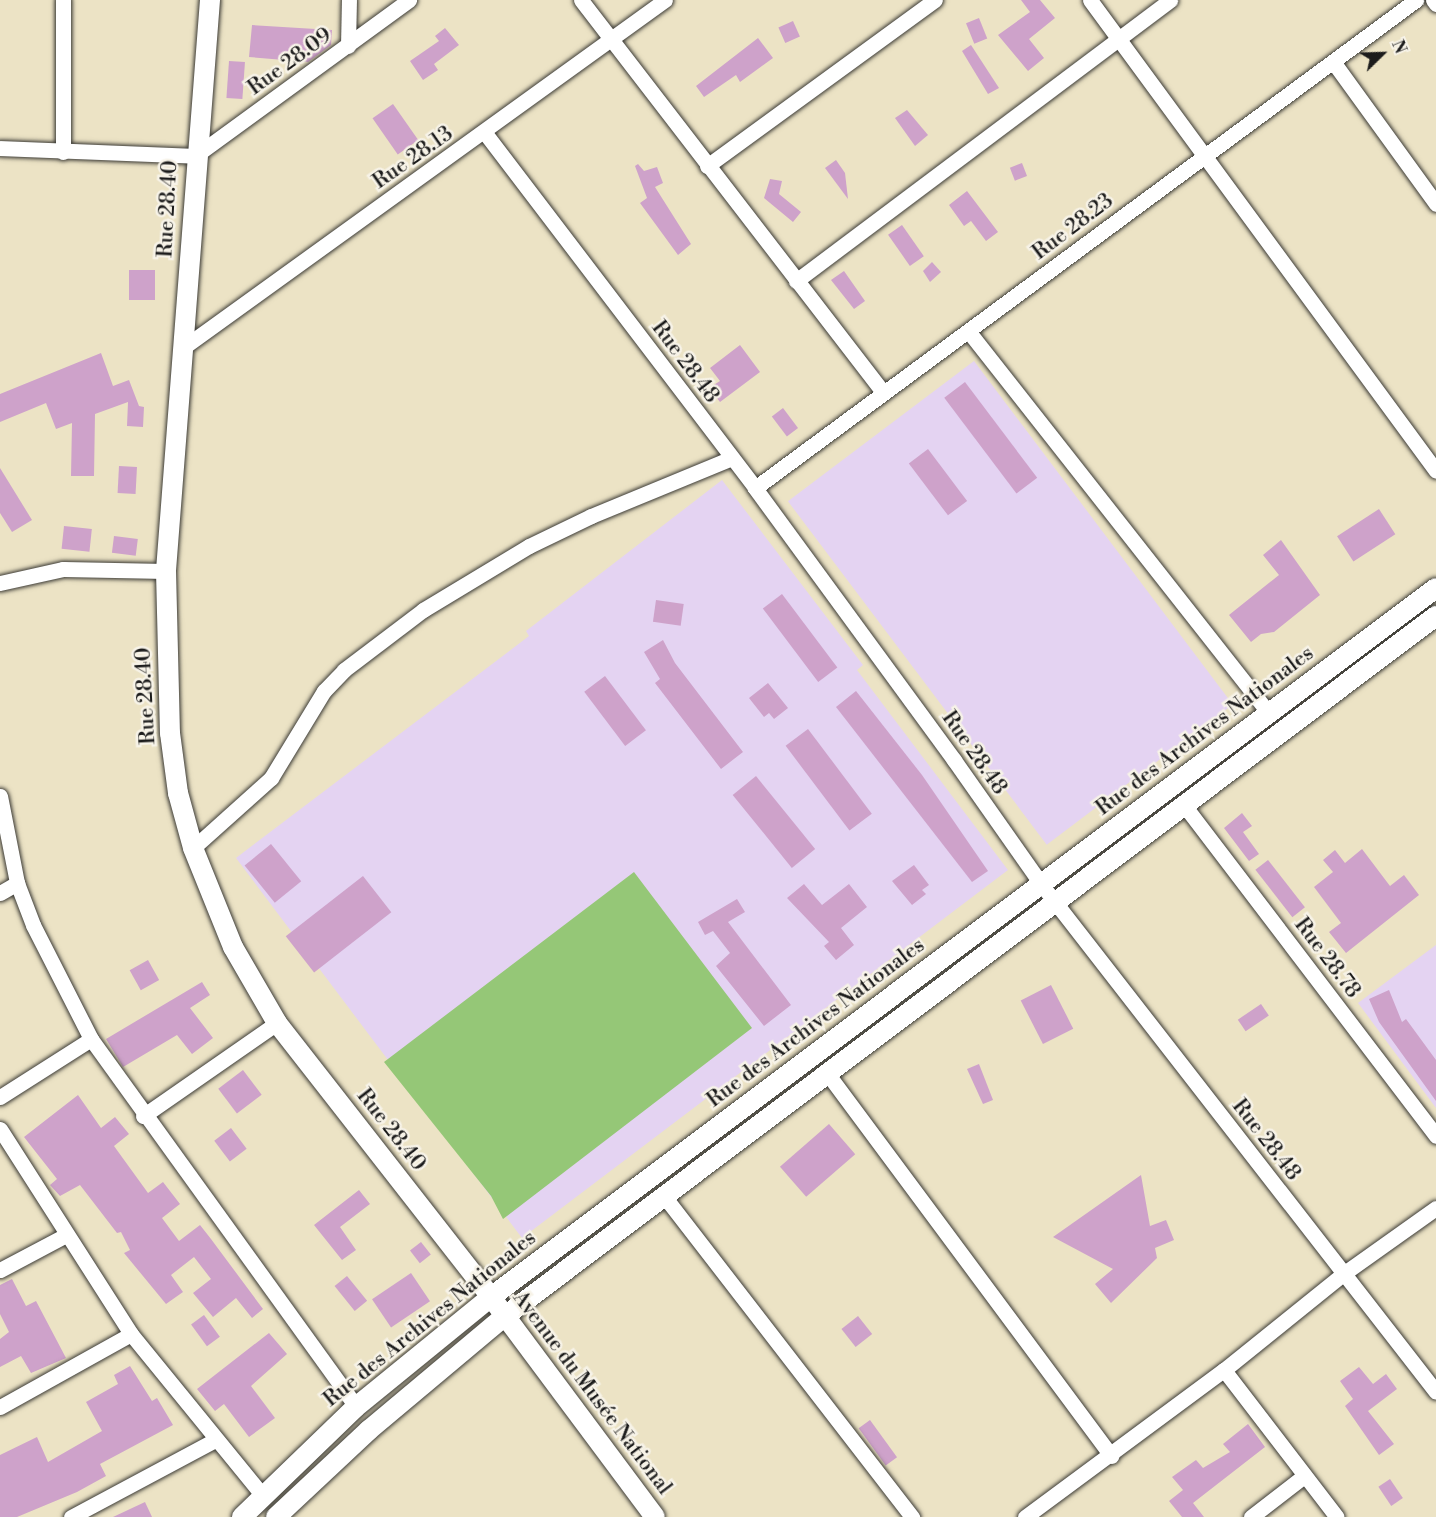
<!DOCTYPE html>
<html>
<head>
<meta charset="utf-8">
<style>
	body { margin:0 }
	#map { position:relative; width:1436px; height:1517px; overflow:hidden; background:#ece3c5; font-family:"Libre Bodoni",serif }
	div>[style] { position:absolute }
	.built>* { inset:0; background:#e4d3f2; transform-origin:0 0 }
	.green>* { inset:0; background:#95c777 }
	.building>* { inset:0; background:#cea2ca; transform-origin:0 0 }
	.roads { filter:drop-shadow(0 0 2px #3b3a35) drop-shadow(0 0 2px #3b3a35) }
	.minor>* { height:15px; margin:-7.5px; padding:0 7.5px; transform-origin:7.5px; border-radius:7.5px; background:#fff }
	.tertiary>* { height:20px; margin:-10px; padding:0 10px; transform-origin:10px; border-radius:10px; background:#fff }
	span { translate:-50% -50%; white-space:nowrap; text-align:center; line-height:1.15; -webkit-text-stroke:5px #f7f3e8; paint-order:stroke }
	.street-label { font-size:21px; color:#1c1c1c }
	.north { position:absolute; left:1352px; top:24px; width:60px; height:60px; -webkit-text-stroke:4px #f7f3e8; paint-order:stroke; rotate:67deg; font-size:16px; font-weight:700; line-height:24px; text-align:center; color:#1c1c1c }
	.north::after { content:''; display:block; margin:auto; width:21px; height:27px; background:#1c1c1c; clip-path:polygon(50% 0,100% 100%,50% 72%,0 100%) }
</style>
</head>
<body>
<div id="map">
	<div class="built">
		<i style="left:974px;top:361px;width:430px;height:233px;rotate:53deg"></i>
		<i style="clip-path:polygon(722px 480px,863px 665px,857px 670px,1008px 870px,522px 1238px,236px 858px,529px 636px,526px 631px)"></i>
		<i style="clip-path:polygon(1436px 945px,1436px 1108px,1358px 1003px)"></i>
	</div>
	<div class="green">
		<i style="clip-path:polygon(634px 872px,752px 1028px,503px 1219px,491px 1196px,384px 1062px)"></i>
	</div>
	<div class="building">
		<i style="clip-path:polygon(1021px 0,1040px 0,1055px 18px,1029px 39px,1044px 58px,1028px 71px,998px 35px,1030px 12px)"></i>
		<i style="left:979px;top:18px;width:22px;height:14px;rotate:68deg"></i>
		<i style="left:793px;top:21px;width:17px;height:16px;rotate:66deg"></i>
		<i style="clip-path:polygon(252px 25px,332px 30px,331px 45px,308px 62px,249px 57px)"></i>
		<i style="clip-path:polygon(445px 28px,459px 45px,434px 64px,438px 70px,423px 80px,410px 61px,439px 41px,435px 36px)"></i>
		<i style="clip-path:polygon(758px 38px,773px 58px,740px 82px,736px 75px,704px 97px,696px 86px)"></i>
		<i style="clip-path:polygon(971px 45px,999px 88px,988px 94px,962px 51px)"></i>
		<i style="left:229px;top:61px;width:16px;height:37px;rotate:4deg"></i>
		<i style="left:393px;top:104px;width:44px;height:25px;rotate:55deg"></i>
		<i style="clip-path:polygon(907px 110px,928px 135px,915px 146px,895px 118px)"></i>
		<i style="clip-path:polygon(836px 160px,845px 173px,848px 199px,825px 168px)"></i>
		<i style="left:1022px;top:163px;width:14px;height:13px;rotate:69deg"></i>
		<i style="clip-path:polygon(638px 164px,644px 171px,657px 167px,663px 183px,655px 187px,691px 244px,678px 255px,640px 203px,647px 198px,635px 166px)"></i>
		<i style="clip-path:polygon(770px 179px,782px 181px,779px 194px,801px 212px,793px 222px,764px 198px)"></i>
		<i style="clip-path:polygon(967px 191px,998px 232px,986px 241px,971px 221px,964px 226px,949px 205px)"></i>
		<i style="left:902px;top:225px;width:38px;height:17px;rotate:55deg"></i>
		<i style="clip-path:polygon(932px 262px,941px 272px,930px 282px,923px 271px)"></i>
		<i style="left:129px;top:270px;width:26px;height:30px"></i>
		<i style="clip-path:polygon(844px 271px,865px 301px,854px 309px,831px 280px)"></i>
		<i style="clip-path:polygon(740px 345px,760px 372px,720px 402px,709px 388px,720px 381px,710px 368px)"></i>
		<i style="clip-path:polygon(101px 353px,113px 386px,129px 380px,139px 406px,144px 407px,143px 427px,127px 426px,128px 402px,95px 414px,94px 476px,71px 476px,72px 423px,56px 429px,46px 403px,0 422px,0 394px)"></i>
		<i style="left:965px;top:382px;width:120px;height:26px;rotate:53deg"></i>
		<i style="left:783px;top:408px;width:25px;height:14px;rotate:53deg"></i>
		<i style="left:928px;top:449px;width:65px;height:24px;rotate:53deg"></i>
		<i style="left:119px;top:466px;width:18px;height:27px;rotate:3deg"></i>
		<i style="clip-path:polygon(0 468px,32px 520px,12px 532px,0 513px)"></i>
		<i style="left:1379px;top:509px;width:30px;height:50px;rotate:57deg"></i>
		<i style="left:64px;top:526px;width:28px;height:23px;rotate:6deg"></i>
		<i style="left:114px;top:536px;width:24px;height:17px;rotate:7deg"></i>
		<i style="clip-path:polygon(1281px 540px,1320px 595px,1274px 632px,1261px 634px,1251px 642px,1229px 615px,1279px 575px,1263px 555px)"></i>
		<i style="left:782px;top:594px;width:92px;height:24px;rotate:53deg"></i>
		<i style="left:656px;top:600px;width:28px;height:22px;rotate:8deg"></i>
		<i style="clip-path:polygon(663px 640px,675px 663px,743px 752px,721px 769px,655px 683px,660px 679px,644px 652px)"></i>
		<i style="left:605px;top:676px;width:68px;height:26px;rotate:53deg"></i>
		<i style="clip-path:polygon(768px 683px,788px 708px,774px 719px,769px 713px,764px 717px,749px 698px)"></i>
		<i style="clip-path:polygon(856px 691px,922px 775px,988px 871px,972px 882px,836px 707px)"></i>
		<i style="left:808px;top:729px;width:106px;height:28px;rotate:53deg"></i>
		<i style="left:756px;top:776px;width:94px;height:30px;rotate:51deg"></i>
		<i style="clip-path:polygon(1242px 813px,1252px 826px,1243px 832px,1259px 854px,1249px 861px,1224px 828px)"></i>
		<i style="left:271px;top:844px;width:48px;height:34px;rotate:51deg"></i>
		<i style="clip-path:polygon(1362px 849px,1390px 886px,1404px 875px,1419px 895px,1346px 953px,1329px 932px,1341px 923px,1314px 887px,1333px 872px,1323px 860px,1335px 850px,1345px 863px)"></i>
		<i style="left:1268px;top:860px;width:60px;height:16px;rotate:52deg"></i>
		<i style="clip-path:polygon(914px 865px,929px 885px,922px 890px,926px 894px,912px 905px,892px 881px)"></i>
		<i style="left:363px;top:876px;width:46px;height:98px;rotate:52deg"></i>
		<i style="clip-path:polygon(804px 884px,822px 905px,849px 884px,867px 907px,841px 928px,854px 945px,836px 960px,824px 946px,829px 942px,787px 898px)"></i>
		<i style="clip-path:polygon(737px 899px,745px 912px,728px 922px,791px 1005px,764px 1026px,716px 966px,730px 953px,713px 931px,705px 935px,698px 922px)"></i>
		<i style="left:148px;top:960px;width:23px;height:21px;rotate:61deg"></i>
		<i style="clip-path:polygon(202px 982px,210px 995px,190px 1008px,213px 1038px,192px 1054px,177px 1035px,123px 1067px,106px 1039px)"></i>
		<i style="left:1051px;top:985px;width:49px;height:34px;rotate:63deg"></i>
		<i style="clip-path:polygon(1389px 990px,1402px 1022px,1406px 1019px,1436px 1060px,1436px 1101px,1379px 1022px,1369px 999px)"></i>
		<i style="left:1261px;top:1004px;width:14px;height:28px;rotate:56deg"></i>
		<i style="clip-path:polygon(979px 1064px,993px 1100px,983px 1104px,967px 1069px)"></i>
		<i style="left:243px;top:1070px;width:31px;height:31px;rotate:53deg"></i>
		<i style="clip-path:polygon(78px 1095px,101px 1128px,115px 1117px,129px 1134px,114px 1146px,148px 1193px,163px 1182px,180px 1204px,162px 1218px,179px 1241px,200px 1225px,211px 1239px,263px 1309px,252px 1318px,236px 1298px,213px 1317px,193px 1293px,211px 1279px,194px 1257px,171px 1275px,183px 1292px,166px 1304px,124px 1253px,130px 1250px,121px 1232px,117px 1233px,80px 1185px,60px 1196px,50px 1185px,57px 1179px,24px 1137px)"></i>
		<i style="left:829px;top:1124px;width:40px;height:65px;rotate:49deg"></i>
		<i style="left:231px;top:1128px;width:26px;height:21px;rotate:53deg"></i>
		<i style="clip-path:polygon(1141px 1175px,1150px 1226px,1166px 1220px,1174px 1240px,1155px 1248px,1157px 1258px,1111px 1303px,1095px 1284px,1113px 1269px,1053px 1237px)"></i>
		<i style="clip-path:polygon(359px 1190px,370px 1204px,340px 1227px,356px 1250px,342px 1260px,314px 1225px)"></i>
		<i style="left:421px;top:1242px;width:16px;height:14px;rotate:52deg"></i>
		<i style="left:411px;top:1273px;width:34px;height:47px;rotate:56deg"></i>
		<i style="left:347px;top:1276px;width:32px;height:16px;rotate:51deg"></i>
		<i style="clip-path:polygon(12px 1279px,26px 1306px,36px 1301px,66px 1358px,31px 1373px,21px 1356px,0 1367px,0 1339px,9px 1332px,0 1314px,0 1285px)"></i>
		<i style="left:204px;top:1315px;width:27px;height:16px;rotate:54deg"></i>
		<i style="left:858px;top:1316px;width:23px;height:21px;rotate:52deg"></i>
		<i style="clip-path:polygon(269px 1333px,287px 1354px,251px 1386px,275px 1418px,249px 1437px,224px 1404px,215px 1411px,197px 1389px)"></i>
		<i style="clip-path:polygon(130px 1366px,152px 1401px,157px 1398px,173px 1425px,100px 1464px,106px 1476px,77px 1492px,17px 1517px,0 1517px,0 1455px,37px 1437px,48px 1462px,102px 1431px,86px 1402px,118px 1384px,114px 1375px)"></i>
		<i style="clip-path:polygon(1359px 1367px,1373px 1384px,1386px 1374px,1397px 1389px,1368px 1411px,1394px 1444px,1379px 1455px,1345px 1406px,1353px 1399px,1340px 1381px)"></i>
		<i style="left:870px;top:1420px;width:46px;height:14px;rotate:54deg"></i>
		<i style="clip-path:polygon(1248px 1424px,1265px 1447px,1193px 1503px,1204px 1517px,1182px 1517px,1169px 1501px,1183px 1490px,1172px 1477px,1196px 1460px,1203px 1468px,1230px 1452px,1223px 1444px)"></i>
		<i style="left:1390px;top:1479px;width:23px;height:14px;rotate:56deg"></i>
		<i style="clip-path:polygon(145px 1502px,152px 1517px,113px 1517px)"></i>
	</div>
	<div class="roads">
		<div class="minor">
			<i style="left:581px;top:0;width:495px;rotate:52.4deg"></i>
			<i style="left:1090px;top:0;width:584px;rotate:53.7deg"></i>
			<i style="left:1433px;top:0;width:5px;rotate:53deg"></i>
			<i style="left:348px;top:46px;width:46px;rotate:-88.8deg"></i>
			<i style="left:1334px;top:63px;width:174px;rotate:54.1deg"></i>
			<i style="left:485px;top:133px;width:446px;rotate:52.7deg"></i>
			<i style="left:755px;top:488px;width:337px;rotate:53.8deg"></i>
			<i style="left:954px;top:760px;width:151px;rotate:54.9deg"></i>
			<i style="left:1041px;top:884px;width:643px;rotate:52.13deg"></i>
			<i style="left:0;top:148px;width:195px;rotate:2.3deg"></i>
			<i style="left:195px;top:156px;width:265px;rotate:-36.1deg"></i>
			<i style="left:63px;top:152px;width:152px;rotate:-90deg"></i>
			<i style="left:707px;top:166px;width:282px;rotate:-36.1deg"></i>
			<i style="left:796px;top:281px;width:468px;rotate:-36.9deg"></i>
			<i style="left:969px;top:332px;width:485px;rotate:51.8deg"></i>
			<i style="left:184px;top:347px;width:593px;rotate:-35.81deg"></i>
			<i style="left:755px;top:488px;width:822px;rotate:-36.44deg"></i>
			<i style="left:0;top:583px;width:65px;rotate:-12.5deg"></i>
			<i style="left:63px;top:569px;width:103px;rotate:1.1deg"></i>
			<i style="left:0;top:796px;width:89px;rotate:78.9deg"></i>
			<i style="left:17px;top:883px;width:45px;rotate:69.1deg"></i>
			<i style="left:33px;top:925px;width:128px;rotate:63deg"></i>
			<i style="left:91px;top:1039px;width:453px;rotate:54.2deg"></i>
			<i style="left:1184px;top:805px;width:416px;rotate:52.7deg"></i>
			<i style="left:193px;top:848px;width:105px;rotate:-41.9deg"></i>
			<i style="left:271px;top:778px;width:102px;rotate:-58.7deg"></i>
			<i style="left:324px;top:691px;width:29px;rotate:-46deg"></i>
			<i style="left:344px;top:670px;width:99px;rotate:-37.2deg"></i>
			<i style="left:423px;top:610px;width:124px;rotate:-31.1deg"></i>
			<i style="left:529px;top:546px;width:69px;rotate:-25.8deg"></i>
			<i style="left:591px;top:516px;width:152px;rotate:-22.4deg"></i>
			<i style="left:0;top:893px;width:20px;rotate:-30deg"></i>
			<i style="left:827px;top:1073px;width:477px;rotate:53.4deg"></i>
			<i style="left:0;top:1097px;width:108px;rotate:-32.5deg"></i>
			<i style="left:143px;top:1116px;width:163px;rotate:-34.8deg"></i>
			<i style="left:0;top:1129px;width:243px;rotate:57.4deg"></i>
			<i style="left:131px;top:1334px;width:209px;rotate:50.8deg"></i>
			<i style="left:664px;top:1196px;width:406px;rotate:52.3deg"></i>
			<i style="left:0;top:1270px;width:75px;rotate:-27.9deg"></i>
			<i style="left:1224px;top:1370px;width:185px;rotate:52.5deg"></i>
			<i style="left:0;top:1407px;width:150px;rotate:-29.1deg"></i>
			<i style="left:71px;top:1517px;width:163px;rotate:-28.1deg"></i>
			<i style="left:1025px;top:1517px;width:247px;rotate:-36.5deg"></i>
			<i style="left:1224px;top:1370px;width:153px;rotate:-38.9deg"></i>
			<i style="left:1343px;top:1274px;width:114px;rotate:-35.4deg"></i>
			<i style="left:1251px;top:1517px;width:67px;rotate:-37.7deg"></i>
		</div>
		<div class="tertiary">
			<i style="left:210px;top:0;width:573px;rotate:94.41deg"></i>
			<i style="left:166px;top:571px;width:162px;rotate:88.6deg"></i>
			<i style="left:170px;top:733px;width:61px;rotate:82.4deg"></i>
			<i style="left:178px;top:793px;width:57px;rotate:74.7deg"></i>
			<i style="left:193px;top:848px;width:107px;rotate:68deg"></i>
			<i style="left:233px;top:947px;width:88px;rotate:59.9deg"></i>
			<i style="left:277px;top:1023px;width:348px;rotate:52deg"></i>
			<i style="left:491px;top:1297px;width:274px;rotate:53.3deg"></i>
			<i style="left:242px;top:1517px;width:158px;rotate:-44deg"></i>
			<i style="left:356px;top:1407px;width:174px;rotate:-39.2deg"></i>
			<i style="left:491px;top:1297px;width:1181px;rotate:-36.88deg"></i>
			<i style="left:276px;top:1517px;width:127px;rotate:-43.1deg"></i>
			<i style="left:369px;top:1430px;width:177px;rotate:-40deg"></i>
			<i style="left:505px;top:1316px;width:1165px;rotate:-36.94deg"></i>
		</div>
	</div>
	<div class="street-label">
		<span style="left:290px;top:62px;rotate:-36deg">Rue 28.09</span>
		<span style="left:413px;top:158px;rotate:-35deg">Rue 28.13</span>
		<span style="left:168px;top:209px;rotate:-87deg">Rue 28.40</span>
		<span style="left:1073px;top:227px;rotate:-37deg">Rue 28.23</span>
		<span style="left:685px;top:362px;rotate:53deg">Rue 28.48</span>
		<span style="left:146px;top:696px;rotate:-93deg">Rue 28.40</span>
		<span style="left:1205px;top:731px;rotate:-37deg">Rue des Archives Nationales</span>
		<span style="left:974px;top:753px;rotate:55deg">Rue 28.48</span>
		<span style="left:1327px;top:958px;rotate:53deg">Rue 28.78</span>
		<span style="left:816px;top:1023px;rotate:-37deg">Rue des Archives Nationales</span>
		<span style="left:391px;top:1130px;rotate:52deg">Rue 28.40</span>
		<span style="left:1266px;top:1140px;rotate:52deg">Rue 28.48</span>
		<span style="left:430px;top:1319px;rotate:-39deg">Rue des Archives Nationales</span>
		<span style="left:592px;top:1393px;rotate:53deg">Avenue du Musée National</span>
	</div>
	<div class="north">N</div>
</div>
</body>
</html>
